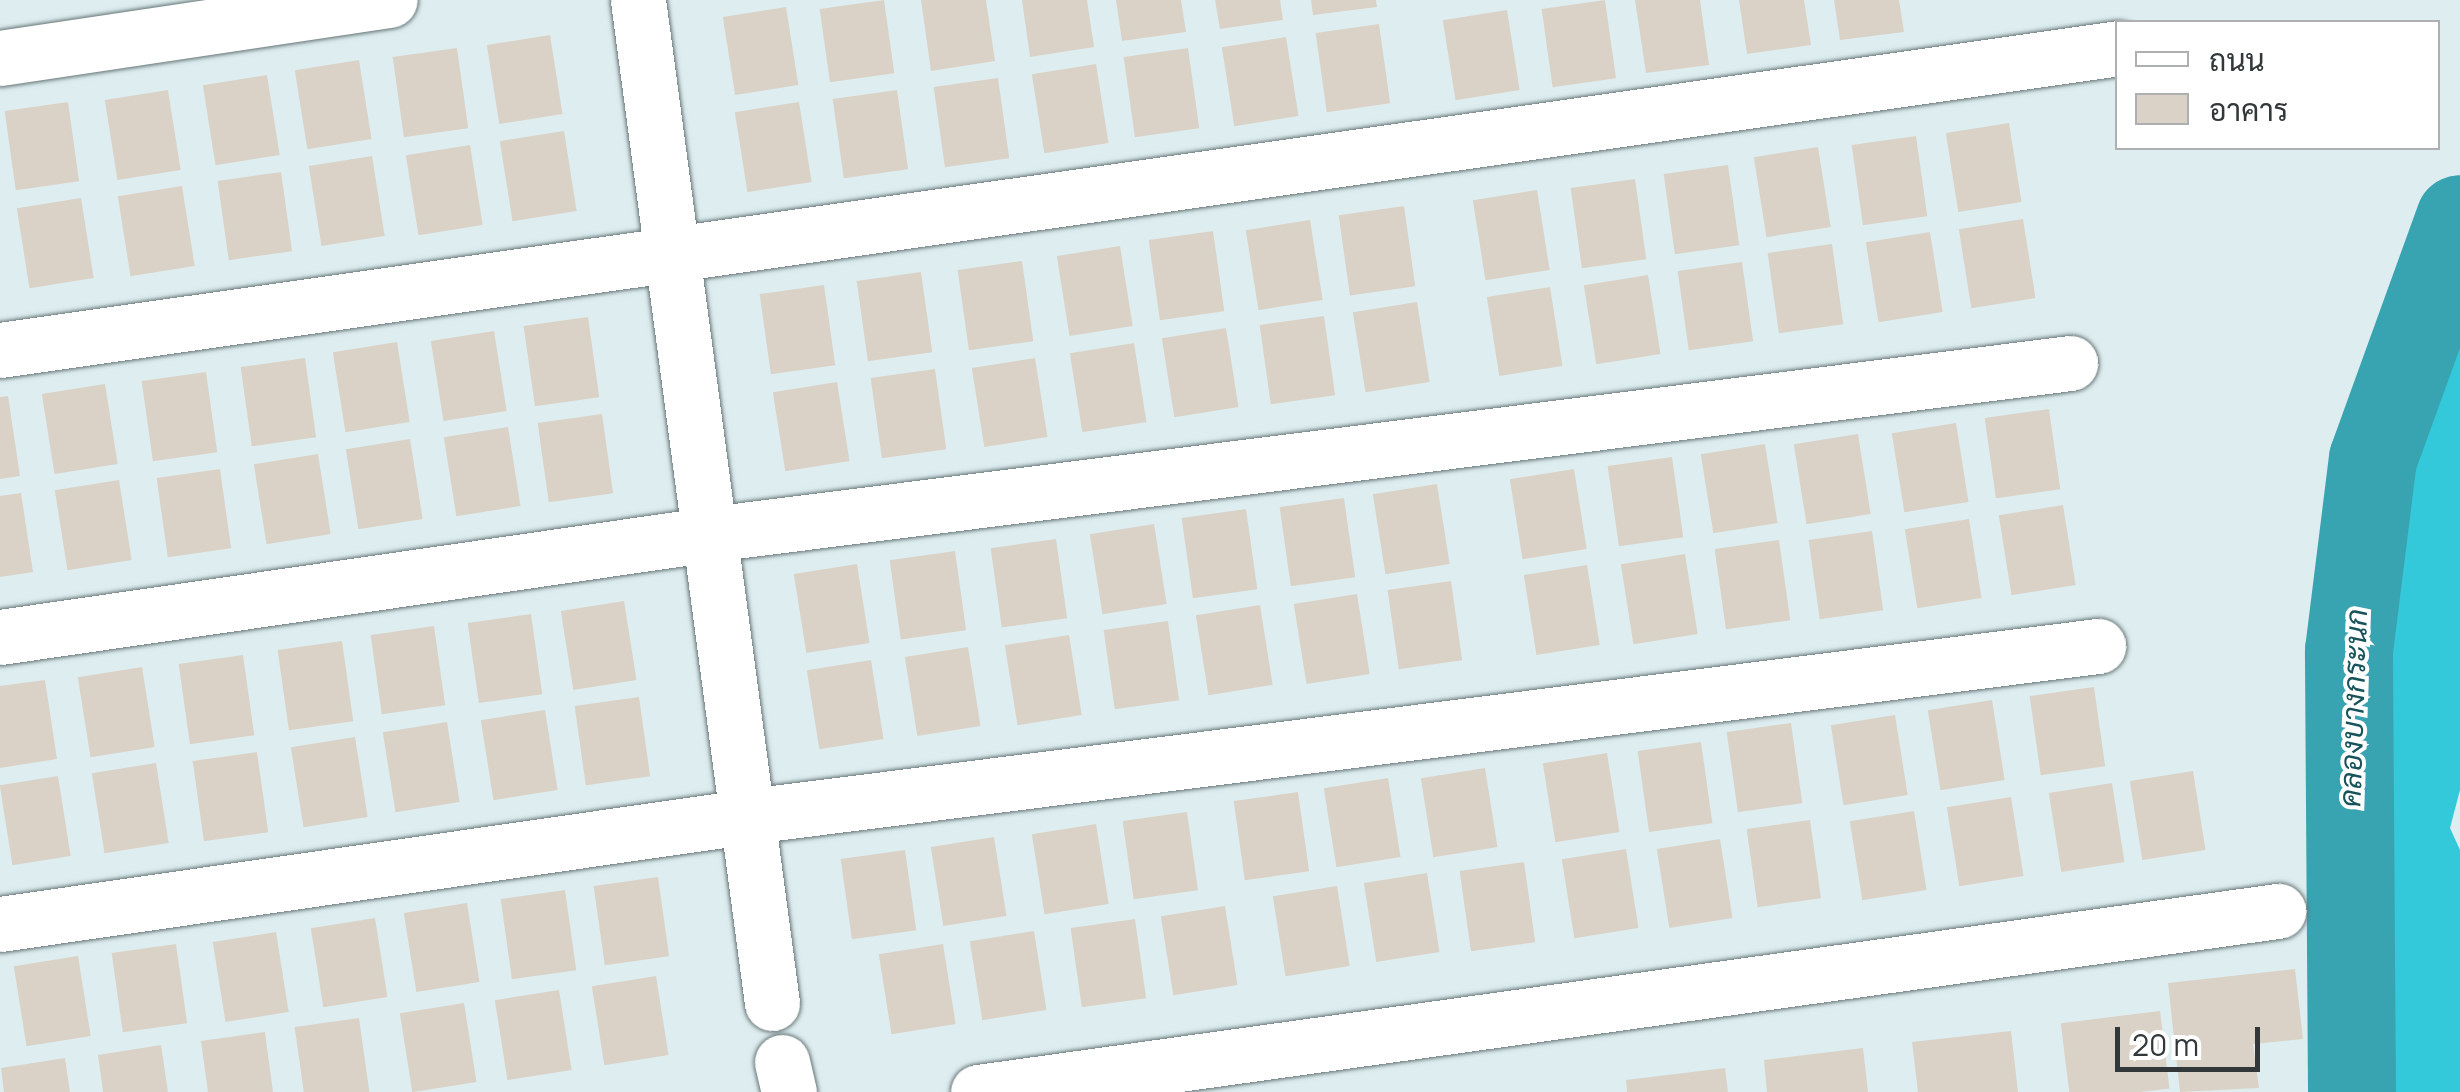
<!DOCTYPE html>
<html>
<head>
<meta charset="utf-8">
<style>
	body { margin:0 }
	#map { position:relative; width:2460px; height:1092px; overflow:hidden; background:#deeef0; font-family:Manrope,Sarabun,sans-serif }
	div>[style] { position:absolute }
	.forest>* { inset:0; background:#34c9da }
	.river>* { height:88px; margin:-44px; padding:0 44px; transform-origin:44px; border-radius:44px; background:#39a4b1 }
	.building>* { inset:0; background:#dad2c7; transform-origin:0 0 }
	.roads { filter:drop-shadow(0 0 2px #677577) drop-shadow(0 0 2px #677577) }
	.street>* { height:55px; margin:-27.5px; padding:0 27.5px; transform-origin:27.5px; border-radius:27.5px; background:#fff }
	span { translate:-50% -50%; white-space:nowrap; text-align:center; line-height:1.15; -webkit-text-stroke:8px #fff; paint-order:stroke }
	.water-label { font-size:30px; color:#17535a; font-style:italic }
	.legend { position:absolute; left:2115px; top:20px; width:325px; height:130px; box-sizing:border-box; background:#fff; border:2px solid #adafb0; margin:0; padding:12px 18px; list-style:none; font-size:30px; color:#323839 }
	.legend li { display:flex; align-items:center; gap:20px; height:50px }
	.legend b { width:50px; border:2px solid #adafb0 }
	.scale { position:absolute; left:2115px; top:1027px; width:145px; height:45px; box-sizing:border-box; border:5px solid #323839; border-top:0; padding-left:12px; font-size:30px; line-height:35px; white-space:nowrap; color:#323839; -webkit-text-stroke:8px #fff; paint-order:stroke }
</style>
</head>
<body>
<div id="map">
	<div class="forest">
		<i style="clip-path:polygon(2460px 274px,2460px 790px,2450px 828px,2460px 850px,2460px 1092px,2390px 1092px,2379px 586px)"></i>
	</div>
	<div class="river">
		<i style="left:2352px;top:1092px;width:441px;rotate:-90.4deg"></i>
		<i style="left:2349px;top:651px;width:193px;rotate:-82.9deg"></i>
		<i style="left:2373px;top:459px;width:255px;rotate:-70.1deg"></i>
	</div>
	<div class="building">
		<i style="left:884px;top:0;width:74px;height:65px;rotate:82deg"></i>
		<i style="clip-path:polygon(921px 0,986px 0,995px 61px,931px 71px)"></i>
		<i style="clip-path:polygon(1022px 0,1087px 0,1094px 47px,1030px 57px)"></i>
		<i style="clip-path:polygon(1116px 0,1181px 0,1186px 32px,1122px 41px)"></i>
		<i style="clip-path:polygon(1215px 0,1280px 0,1283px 20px,1220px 29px)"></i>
		<i style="clip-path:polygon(1311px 0,1376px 0,1377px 7px,1313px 15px)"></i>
		<i style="left:1605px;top:0;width:79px;height:64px;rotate:82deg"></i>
		<i style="clip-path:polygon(1635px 0,1700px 0,1709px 65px,1646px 73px)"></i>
		<i style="clip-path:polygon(1739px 0,1804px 0,1811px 45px,1747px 54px)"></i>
		<i style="clip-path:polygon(1834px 0,1899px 0,1904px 32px,1840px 40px)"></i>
		<i style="left:786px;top:7px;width:79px;height:64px;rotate:81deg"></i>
		<i style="left:1507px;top:10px;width:81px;height:65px;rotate:81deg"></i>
		<i style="left:1379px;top:24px;width:80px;height:64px;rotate:82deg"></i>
		<i style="left:550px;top:35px;width:80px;height:64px;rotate:81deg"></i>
		<i style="left:1286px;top:37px;width:80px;height:65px;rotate:81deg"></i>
		<i style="left:457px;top:48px;width:81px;height:65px;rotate:82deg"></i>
		<i style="left:1188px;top:48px;width:81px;height:65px;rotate:82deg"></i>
		<i style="left:359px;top:60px;width:80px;height:65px;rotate:81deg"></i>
		<i style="left:1096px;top:64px;width:80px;height:65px;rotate:81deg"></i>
		<i style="left:267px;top:75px;width:81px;height:65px;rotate:81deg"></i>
		<i style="left:998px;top:78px;width:81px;height:65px;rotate:82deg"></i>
		<i style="left:168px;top:90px;width:81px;height:64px;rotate:81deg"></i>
		<i style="left:897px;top:90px;width:80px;height:65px;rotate:82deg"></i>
		<i style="left:68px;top:102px;width:80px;height:64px;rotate:82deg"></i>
		<i style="left:799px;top:102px;width:81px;height:65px;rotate:81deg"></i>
		<i style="left:2009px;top:123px;width:80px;height:64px;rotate:81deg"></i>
		<i style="left:564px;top:131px;width:81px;height:65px;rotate:81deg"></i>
		<i style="left:1916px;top:136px;width:81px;height:65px;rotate:82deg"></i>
		<i style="left:470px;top:145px;width:81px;height:65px;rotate:81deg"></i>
		<i style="left:1818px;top:147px;width:81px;height:65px;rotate:81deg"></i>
		<i style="left:372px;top:156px;width:81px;height:64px;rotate:81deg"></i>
		<i style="left:1728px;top:165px;width:81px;height:65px;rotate:82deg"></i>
		<i style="left:281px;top:172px;width:80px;height:64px;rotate:82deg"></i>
		<i style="left:1635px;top:179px;width:81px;height:65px;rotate:82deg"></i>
		<i style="left:182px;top:186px;width:81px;height:65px;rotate:81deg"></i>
		<i style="left:1537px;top:190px;width:81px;height:65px;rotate:81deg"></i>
		<i style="left:81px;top:198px;width:81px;height:65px;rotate:81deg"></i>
		<i style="left:1404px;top:206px;width:81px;height:66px;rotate:82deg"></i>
		<i style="left:2023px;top:219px;width:80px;height:65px;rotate:81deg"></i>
		<i style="left:1310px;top:220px;width:81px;height:65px;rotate:81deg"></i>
		<i style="left:1213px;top:231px;width:81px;height:65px;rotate:82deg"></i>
		<i style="left:1930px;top:232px;width:81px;height:65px;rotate:81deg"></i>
		<i style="left:1832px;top:244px;width:81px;height:65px;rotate:82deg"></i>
		<i style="left:1120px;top:246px;width:81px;height:64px;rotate:81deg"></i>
		<i style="left:1022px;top:261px;width:81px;height:65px;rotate:82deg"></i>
		<i style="left:1742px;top:262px;width:80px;height:65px;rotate:82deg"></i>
		<i style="left:921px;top:272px;width:81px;height:65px;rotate:82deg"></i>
		<i style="left:1648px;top:275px;width:80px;height:65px;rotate:81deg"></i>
		<i style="left:824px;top:285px;width:81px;height:65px;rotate:82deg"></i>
		<i style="left:1550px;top:287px;width:80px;height:64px;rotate:81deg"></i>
		<i style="left:1417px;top:302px;width:81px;height:65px;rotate:81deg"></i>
		<i style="left:1324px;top:316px;width:80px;height:65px;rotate:82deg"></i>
		<i style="left:588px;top:317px;width:81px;height:65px;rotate:82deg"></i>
		<i style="left:1226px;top:328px;width:80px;height:65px;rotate:81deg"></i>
		<i style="left:494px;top:331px;width:81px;height:64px;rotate:81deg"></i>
		<i style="left:397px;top:342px;width:81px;height:65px;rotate:81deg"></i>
		<i style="left:1134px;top:343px;width:80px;height:65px;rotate:81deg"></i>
		<i style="left:305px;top:358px;width:80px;height:65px;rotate:82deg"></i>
		<i style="left:1035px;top:358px;width:80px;height:64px;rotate:81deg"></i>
		<i style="left:935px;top:369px;width:81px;height:65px;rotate:82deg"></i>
		<i style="left:206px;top:372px;width:81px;height:65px;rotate:82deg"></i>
		<i style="left:837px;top:382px;width:80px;height:65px;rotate:81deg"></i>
		<i style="left:105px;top:384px;width:81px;height:64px;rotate:81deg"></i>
		<i style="clip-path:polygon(8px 396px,20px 476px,0 479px,0 397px)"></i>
		<i style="left:2049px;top:409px;width:81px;height:65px;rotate:82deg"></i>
		<i style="left:602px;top:414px;width:80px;height:65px;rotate:82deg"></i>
		<i style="left:1956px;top:423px;width:80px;height:65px;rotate:81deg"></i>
		<i style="left:508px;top:427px;width:80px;height:65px;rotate:81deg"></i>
		<i style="left:1858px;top:434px;width:81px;height:65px;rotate:81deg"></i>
		<i style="left:410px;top:439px;width:81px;height:65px;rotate:81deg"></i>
		<i style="left:1765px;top:444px;width:80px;height:65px;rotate:81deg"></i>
		<i style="left:318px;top:454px;width:81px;height:65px;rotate:81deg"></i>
		<i style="left:1672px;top:457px;width:81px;height:65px;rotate:82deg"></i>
		<i style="left:220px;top:469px;width:80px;height:64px;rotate:82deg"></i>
		<i style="left:1574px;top:469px;width:81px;height:65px;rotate:81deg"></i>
		<i style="left:119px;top:480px;width:81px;height:65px;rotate:81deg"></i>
		<i style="left:1437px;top:484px;width:81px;height:65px;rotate:81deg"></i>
		<i style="clip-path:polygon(21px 493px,33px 572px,0 577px,0 496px)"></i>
		<i style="left:1344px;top:498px;width:80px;height:65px;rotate:82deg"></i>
		<i style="left:2063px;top:505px;width:81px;height:65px;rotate:81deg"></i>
		<i style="left:1246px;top:509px;width:81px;height:65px;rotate:82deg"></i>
		<i style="left:1969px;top:519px;width:80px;height:65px;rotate:81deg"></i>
		<i style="left:1154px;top:524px;width:81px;height:65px;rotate:81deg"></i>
		<i style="left:1872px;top:531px;width:80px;height:64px;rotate:82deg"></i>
		<i style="left:1056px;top:539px;width:80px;height:66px;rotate:82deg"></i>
		<i style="left:1779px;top:540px;width:81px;height:65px;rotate:82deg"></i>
		<i style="left:955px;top:551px;width:80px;height:66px;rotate:82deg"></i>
		<i style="left:1685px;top:554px;width:81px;height:65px;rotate:81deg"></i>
		<i style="left:857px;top:564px;width:80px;height:64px;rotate:81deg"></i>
		<i style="left:1587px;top:565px;width:81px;height:64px;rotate:81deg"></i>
		<i style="left:1451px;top:581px;width:80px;height:64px;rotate:82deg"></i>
		<i style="left:1357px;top:594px;width:81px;height:64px;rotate:81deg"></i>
		<i style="left:624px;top:601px;width:80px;height:64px;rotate:81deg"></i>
		<i style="left:1260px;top:605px;width:81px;height:65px;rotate:81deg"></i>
		<i style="left:531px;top:614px;width:81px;height:64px;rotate:82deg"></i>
		<i style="left:1168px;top:621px;width:80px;height:65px;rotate:82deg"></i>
		<i style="left:434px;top:626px;width:80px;height:64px;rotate:82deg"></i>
		<i style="left:1069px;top:635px;width:81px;height:65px;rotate:81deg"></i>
		<i style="left:342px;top:641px;width:81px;height:65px;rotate:82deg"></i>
		<i style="left:968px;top:647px;width:80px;height:64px;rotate:81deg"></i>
		<i style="left:243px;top:655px;width:81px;height:65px;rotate:82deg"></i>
		<i style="left:871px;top:660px;width:80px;height:65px;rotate:81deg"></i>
		<i style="left:142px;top:667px;width:81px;height:65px;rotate:81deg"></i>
		<i style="clip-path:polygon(45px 680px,57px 759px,0 768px,0 686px)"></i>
		<i style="left:2094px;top:687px;width:80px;height:65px;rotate:82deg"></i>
		<i style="left:639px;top:697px;width:80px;height:65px;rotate:82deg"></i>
		<i style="left:1992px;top:700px;width:81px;height:65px;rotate:81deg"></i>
		<i style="left:545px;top:710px;width:81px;height:65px;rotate:81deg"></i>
		<i style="left:1895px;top:715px;width:81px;height:65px;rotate:81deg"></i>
		<i style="left:447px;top:722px;width:81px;height:65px;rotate:81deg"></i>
		<i style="left:1791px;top:723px;width:81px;height:65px;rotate:82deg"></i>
		<i style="left:355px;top:737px;width:81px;height:65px;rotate:81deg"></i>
		<i style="left:1701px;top:742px;width:82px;height:64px;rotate:82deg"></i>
		<i style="left:257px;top:752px;width:81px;height:65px;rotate:82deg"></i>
		<i style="left:1607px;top:753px;width:80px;height:65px;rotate:81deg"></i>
		<i style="left:156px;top:763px;width:81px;height:65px;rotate:81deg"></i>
		<i style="left:1485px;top:768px;width:80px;height:65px;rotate:81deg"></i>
		<i style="left:2193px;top:771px;width:80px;height:64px;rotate:81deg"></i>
		<i style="left:58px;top:776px;width:81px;height:59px;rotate:81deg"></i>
		<i style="left:1388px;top:778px;width:80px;height:65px;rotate:81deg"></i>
		<i style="left:2112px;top:783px;width:80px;height:64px;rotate:81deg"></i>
		<i style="left:1298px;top:792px;width:80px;height:65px;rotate:82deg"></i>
		<i style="left:2011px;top:797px;width:80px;height:65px;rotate:81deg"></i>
		<i style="left:1914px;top:811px;width:80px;height:65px;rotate:81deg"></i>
		<i style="left:1187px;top:812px;width:79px;height:65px;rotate:82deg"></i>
		<i style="left:1810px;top:820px;width:79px;height:64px;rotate:82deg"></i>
		<i style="left:1096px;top:824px;width:81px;height:65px;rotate:81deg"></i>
		<i style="left:994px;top:837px;width:80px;height:64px;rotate:81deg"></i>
		<i style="left:1720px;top:839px;width:80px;height:64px;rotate:81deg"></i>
		<i style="left:1626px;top:849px;width:80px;height:65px;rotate:81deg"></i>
		<i style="left:905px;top:850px;width:81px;height:65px;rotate:82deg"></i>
		<i style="left:1524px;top:862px;width:81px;height:65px;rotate:82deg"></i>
		<i style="left:1427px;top:873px;width:80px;height:64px;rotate:81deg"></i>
		<i style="left:658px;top:877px;width:80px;height:65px;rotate:82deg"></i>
		<i style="left:1337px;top:886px;width:81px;height:65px;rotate:81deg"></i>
		<i style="left:565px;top:890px;width:81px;height:65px;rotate:82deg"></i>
		<i style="left:467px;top:903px;width:80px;height:64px;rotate:81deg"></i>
		<i style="left:1225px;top:906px;width:80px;height:65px;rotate:81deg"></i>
		<i style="left:375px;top:918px;width:80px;height:65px;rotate:81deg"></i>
		<i style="left:1135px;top:919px;width:80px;height:65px;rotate:82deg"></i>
		<i style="left:1034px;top:931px;width:80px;height:65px;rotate:81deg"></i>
		<i style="left:276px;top:932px;width:81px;height:64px;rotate:81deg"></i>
		<i style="left:176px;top:944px;width:80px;height:65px;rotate:82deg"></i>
		<i style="left:943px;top:944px;width:81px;height:65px;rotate:81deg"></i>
		<i style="left:78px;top:956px;width:81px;height:65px;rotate:81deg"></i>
		<i style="clip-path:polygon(2295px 969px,2303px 1039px,2253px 1044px,2259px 1088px,2180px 1092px,2168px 983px)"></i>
		<i style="left:656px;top:976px;width:80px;height:65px;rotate:81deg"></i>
		<i style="left:559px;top:990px;width:81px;height:65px;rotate:81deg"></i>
		<i style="left:464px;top:1003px;width:80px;height:65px;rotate:81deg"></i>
		<i style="left:2160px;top:1011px;width:78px;height:100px;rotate:83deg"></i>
		<i style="left:359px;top:1018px;width:75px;height:65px;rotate:82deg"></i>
		<i style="clip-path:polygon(2011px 1031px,2018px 1092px,1918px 1092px,1912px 1042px)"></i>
		<i style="clip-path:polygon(265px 1032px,273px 1092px,208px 1092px,201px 1041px)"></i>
		<i style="clip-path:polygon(161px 1045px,168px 1092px,103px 1092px,98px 1055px)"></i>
		<i style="clip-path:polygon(1863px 1048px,1868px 1092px,1767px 1092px,1764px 1060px)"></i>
		<i style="clip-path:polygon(65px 1058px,70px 1092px,4px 1092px,1px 1068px)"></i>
		<i style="clip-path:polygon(1725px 1068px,1728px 1092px,1627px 1092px,1626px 1080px)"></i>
	</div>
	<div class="roads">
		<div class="street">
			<i style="left:638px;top:0;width:1012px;rotate:82.39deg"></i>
			<i style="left:0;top:58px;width:394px;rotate:-8.5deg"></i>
			<i style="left:0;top:350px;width:2139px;rotate:-8.11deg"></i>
			<i style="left:0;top:637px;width:718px;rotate:-8.24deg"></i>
			<i style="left:711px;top:534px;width:1370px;rotate:-7.17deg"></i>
			<i style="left:0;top:924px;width:758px;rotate:-8.19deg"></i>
			<i style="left:750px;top:816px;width:1359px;rotate:-7.19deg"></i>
			<i style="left:782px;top:1062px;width:31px;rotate:77deg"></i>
			<i style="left:978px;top:1092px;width:1313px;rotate:-7.93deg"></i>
		</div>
	</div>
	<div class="water-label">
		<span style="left:2353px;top:708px;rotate:-88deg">คลองบางกระนก</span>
	</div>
	<ul class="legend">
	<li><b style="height:12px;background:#fff"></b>ถนน</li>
	<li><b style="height:28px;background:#dad2c7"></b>อาคาร</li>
	</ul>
	<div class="scale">20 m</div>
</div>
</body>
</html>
